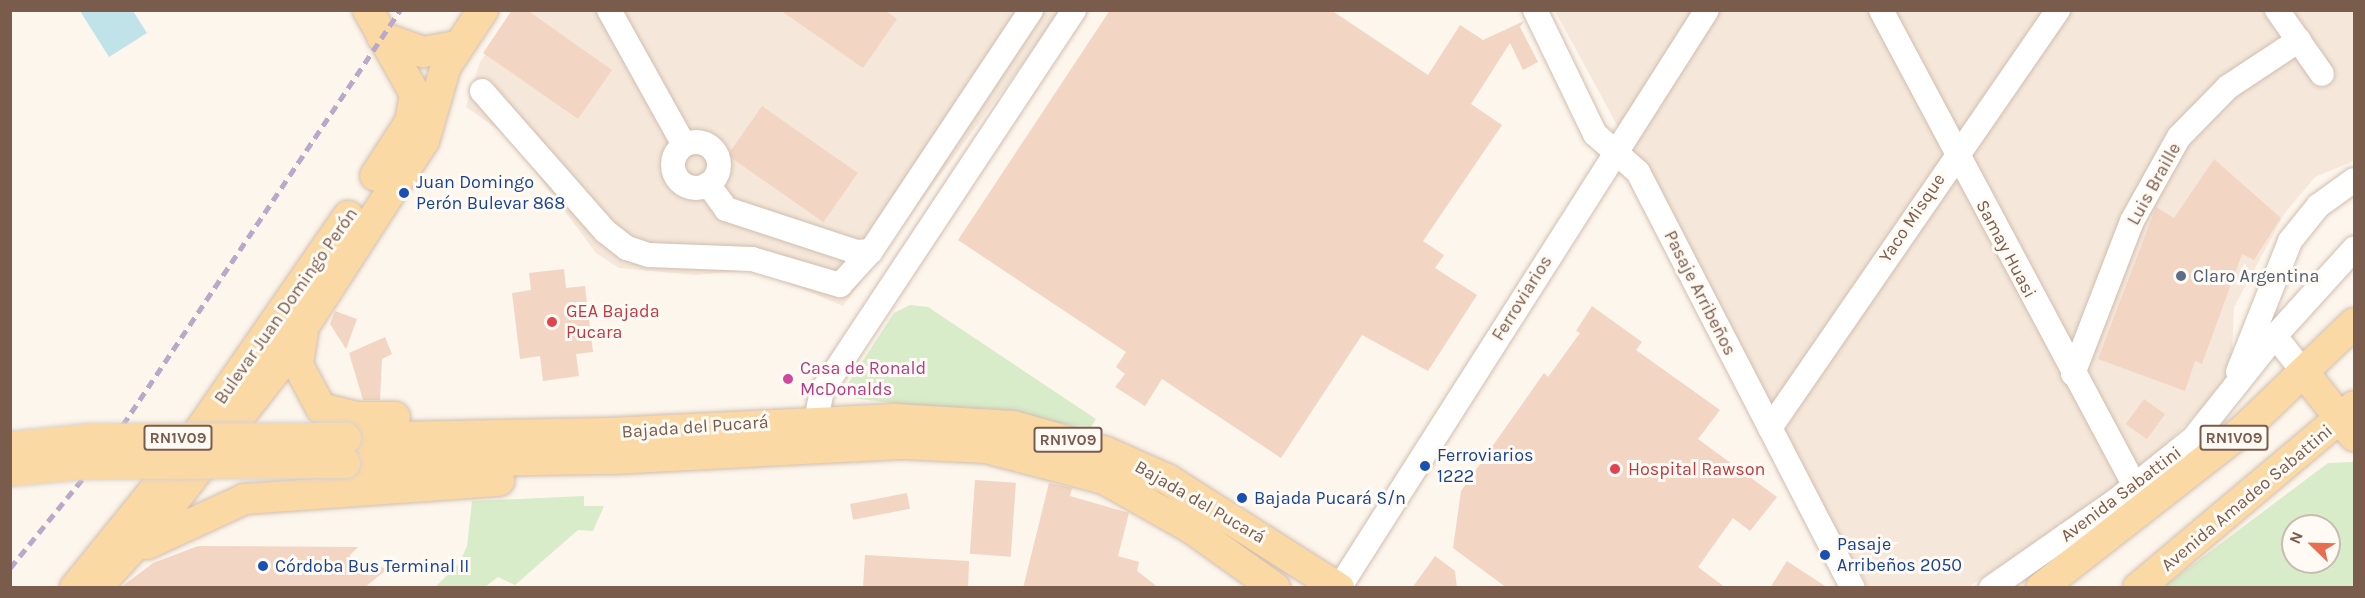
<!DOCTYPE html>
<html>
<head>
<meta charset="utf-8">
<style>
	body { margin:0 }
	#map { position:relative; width:2365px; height:598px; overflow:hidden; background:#fdf6ec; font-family:Karla,sans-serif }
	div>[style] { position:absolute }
	.residential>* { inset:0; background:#f5e8da }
	.green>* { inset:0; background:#d8ecc9 }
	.water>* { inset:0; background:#bfe3e8 }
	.building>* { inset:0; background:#f3d5c3; transform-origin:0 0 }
	.roads { filter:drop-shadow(0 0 2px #d1beb0) drop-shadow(0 0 2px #d1beb0) }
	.minor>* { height:24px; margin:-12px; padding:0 12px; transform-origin:12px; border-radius:12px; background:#fff }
	.minor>.ring { margin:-12px; padding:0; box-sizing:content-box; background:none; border:24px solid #fff; border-radius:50% }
	.major>* { height:30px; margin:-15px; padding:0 15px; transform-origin:15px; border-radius:15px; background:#fbd9a5 }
	.rail>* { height:4.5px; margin-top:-2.25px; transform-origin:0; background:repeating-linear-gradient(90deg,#b9a8c9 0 9px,transparent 0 15px) }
	.bridges { filter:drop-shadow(0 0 2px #dad1cd) drop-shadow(0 0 2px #dad1cd) }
	.major-bridge>* { height:30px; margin:-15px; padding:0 15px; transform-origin:15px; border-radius:15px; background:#fbd9a5 }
	.dots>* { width:16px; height:16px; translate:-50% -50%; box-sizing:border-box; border:3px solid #fffaf3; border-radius:50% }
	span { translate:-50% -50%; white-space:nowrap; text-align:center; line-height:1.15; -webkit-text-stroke:6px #fffaf3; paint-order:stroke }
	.shield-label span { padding:2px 4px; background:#fffaf3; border:2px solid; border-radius:4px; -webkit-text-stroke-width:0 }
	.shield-label { font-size:16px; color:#7a5c4d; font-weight:700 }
	.transit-label { font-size:18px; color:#164399 }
	.left { translate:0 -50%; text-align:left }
	.street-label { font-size:18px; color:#7a5c4d }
	.service-label { font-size:18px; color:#4e5e75 }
	.health-label { font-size:18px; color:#be3a42 }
	.hotel-label { font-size:18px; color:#b23c85 }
	.frame { position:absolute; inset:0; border:12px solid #7a5c4d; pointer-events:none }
	.north { position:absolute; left:2281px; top:514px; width:60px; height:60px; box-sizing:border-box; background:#fffaf3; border:2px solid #cabbb1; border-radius:50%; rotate:293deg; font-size:16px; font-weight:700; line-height:24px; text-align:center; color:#7a5c4d }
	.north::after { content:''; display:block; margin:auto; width:21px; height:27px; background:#e76f51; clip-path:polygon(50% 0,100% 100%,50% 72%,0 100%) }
</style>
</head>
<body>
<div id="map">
	<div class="residential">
		<i style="clip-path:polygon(514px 11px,1062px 11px,843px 306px,757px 270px,695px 275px,619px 268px,596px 253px,510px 138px,466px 107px,480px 62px)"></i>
		<i style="clip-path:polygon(1555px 11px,2354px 11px,2354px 161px,2315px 177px,2285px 213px,2234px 307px,2231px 379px,2139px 471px,1969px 587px,1868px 587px)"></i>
	</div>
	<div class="green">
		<i style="clip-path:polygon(910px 305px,928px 307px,1096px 419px,1091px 427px,851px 398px,845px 388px,894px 313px)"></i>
		<i style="clip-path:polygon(evenodd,2354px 462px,2354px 587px,2163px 587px,2328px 463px,2354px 462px,2293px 526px,2329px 526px,2329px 562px,2293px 562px,2293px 526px)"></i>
		<i style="clip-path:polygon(584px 496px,584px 506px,604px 506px,593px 531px,578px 530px,515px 585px,498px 577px,485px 587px,435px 587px,459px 564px,467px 546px,472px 501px)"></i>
	</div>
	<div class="water">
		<i style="clip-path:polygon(80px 11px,133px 11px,147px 33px,109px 57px)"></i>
	</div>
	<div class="building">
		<i style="clip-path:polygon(512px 10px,527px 10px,612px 70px,578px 119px,483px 53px)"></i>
		<i style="clip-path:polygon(780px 10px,885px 10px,897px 19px,863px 68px)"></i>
		<i style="clip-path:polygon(1110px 10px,1331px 10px,1428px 75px,1460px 25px,1483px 40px,1524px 21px,1520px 27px,1538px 62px,1523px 70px,1510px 43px,1471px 104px,1502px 125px,1423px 241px,1444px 255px,1435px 268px,1477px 295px,1428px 371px,1362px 335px,1281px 458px,1162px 379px,1145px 406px,1115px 387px,1125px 374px,1116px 367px,1126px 352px,958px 240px)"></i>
		<i style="left:762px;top:106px;width:117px;height:60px;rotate:35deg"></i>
		<i style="clip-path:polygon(2214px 159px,2281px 218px,2254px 260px,2242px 254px,2202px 364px,2195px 361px,2185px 391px,2098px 359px,2156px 207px,2174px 218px)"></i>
		<i style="clip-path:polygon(564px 269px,566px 288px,585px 286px,593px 352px,576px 354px,579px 376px,543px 381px,540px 356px,520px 359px,512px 293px,531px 290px,529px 273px)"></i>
		<i style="clip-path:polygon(1592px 306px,1642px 342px,1636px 350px,1720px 410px,1698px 439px,1777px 497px,1750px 531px,1733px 518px,1698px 567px,1726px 588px,1507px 588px,1453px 548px,1461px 491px,1544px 373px,1548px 377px,1580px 333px,1576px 331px)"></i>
		<i style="clip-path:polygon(335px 311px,357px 319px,346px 349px,330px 324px)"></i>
		<i style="clip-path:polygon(385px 337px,392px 354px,382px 359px,380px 400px,363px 400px,349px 353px)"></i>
		<i style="left:2144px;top:399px;width:26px;height:31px;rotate:36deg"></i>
		<i style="left:975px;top:480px;width:41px;height:74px;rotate:4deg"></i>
		<i style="clip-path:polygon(1049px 483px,1072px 488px,1070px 496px,1129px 513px,1118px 556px,1139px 562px,1137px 571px,1159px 588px,1023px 588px)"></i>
		<i style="left:907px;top:493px;width:16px;height:58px;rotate:79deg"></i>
		<i style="clip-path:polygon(198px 546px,358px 547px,349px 556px,387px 569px,364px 588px,120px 588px,153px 563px)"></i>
		<i style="clip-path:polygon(865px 555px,969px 561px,968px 588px,863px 588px)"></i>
		<i style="clip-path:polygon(1435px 556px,1455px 571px,1457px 588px,1412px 588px)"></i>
		<i style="clip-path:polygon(1787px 561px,1828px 588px,1770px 588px)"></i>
	</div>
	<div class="roads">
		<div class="minor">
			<i style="left:609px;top:10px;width:154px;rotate:60.9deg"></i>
			<i style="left:1535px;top:10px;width:138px;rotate:64.2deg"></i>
			<i style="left:1595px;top:134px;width:57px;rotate:41.5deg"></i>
			<i style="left:1638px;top:172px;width:468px;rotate:62.7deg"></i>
			<i style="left:1881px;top:10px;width:540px;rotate:61.92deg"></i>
			<i style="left:2277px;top:10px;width:78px;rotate:54.9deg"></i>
			<i style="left:482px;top:91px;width:186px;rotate:48.7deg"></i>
			<i style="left:605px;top:231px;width:28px;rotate:38deg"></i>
			<i style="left:627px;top:248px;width:23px;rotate:18deg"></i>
			<i style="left:649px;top:255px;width:103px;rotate:2.2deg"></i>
			<i style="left:752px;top:259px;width:92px;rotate:16.5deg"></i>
			<i style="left:840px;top:285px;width:46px;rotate:-47.6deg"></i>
			<i class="ring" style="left:673px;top:142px;width:22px;height:22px"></i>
			<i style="left:708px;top:184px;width:31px;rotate:54deg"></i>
			<i style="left:726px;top:209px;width:138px;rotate:18.2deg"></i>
			<i style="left:857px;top:252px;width:14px;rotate:-4deg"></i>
			<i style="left:871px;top:251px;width:289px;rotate:-56.4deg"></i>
			<i style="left:2275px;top:336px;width:48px;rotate:51.7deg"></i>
			<i style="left:2238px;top:372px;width:141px;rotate:-68.3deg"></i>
			<i style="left:2290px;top:241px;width:45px;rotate:-51.3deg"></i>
			<i style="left:2318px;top:206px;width:44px;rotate:-35.8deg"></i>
			<i style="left:2073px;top:374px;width:164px;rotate:-68.9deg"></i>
			<i style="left:2132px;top:221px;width:96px;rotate:-60.8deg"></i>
			<i style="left:2179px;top:137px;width:70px;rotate:-45.6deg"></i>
			<i style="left:2228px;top:87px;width:85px;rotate:-33.5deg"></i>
			<i style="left:816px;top:421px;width:31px;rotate:-79deg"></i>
			<i style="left:822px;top:391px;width:457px;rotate:-56.5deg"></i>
			<i style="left:1770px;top:428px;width:508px;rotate:-55.43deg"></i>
			<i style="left:1339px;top:588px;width:685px;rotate:-57.52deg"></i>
			<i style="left:1991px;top:588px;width:155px;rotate:-35deg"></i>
			<i style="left:2118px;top:499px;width:96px;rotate:-38.7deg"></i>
			<i style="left:2193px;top:439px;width:132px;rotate:-51.5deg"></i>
			<i style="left:2275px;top:336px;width:118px;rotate:-47.8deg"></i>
		</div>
		<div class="major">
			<i style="left:368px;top:10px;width:96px;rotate:60.8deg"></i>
			<i style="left:415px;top:94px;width:28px;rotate:100deg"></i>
			<i style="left:410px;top:122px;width:64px;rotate:122.9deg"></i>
			<i style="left:382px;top:37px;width:44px;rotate:20.1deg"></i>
			<i style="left:423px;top:52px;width:34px;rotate:-10deg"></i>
			<i style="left:303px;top:332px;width:33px;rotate:99deg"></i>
			<i style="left:298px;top:365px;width:49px;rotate:61.9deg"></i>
			<i style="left:321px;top:408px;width:36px;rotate:14deg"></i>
			<i style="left:356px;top:417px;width:39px"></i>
			<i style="left:2305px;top:374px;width:79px;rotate:51.7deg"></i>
			<i style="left:346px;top:438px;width:263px;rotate:-1.1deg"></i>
			<i style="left:609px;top:433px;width:285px;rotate:-2.8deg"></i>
			<i style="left:894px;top:419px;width:119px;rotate:3.4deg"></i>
			<i style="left:1013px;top:426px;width:97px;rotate:15.6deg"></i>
			<i style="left:1106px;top:452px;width:67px;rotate:23.9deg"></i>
			<i style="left:1167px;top:479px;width:204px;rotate:32.4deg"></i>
			<i style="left:345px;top:463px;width:269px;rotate:-0.9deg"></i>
			<i style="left:614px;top:459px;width:291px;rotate:-3deg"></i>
			<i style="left:905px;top:444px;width:81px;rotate:2.8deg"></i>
			<i style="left:986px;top:448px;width:122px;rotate:14.7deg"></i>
			<i style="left:1104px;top:479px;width:100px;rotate:29.4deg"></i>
			<i style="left:1191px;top:528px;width:103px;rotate:35.5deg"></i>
			<i style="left:147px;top:544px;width:108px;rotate:-24.7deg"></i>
			<i style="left:245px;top:499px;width:255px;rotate:-4.1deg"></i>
			<i style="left:75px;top:588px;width:170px;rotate:-51deg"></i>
			<i style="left:182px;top:456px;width:292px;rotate:-55.3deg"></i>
			<i style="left:96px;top:588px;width:99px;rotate:-47.5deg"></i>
			<i style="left:163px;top:515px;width:182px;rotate:-52.1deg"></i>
			<i style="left:275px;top:371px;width:274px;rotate:-57.1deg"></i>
			<i style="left:424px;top:141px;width:78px;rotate:-73.7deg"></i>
			<i style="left:446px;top:66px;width:67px;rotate:-56.5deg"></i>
			<i style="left:2041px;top:588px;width:256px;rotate:-38deg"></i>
			<i style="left:2243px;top:430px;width:154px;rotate:-43.9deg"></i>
			<i style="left:2138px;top:588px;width:282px;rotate:-40.1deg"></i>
		</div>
	</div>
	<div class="rail">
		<i style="left:10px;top:568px;width:152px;rotate:-50.9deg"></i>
		<i style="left:106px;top:450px;width:529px;rotate:-56.25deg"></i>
	</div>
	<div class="bridges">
		<div class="major-bridge">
			<i style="left:10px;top:447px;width:79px;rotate:-5.8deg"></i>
			<i style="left:89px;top:439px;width:257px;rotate:-0.2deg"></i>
			<i style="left:10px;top:471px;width:75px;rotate:-5.3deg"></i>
			<i style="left:85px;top:464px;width:260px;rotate:-0.2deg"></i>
		</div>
	</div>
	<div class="dots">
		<i style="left:404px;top:193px;background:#1a4fb4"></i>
		<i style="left:2181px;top:276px;background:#5c6f8a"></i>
		<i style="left:552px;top:322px;background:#e0444e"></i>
		<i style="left:788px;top:379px;background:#d1479c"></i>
		<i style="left:1425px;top:466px;background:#1a4fb4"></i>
		<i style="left:1615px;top:469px;background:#e0444e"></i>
		<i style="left:1242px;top:498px;background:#1a4fb4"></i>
		<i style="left:1825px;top:555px;background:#1a4fb4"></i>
		<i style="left:263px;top:566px;background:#1a4fb4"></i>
	</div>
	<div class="shield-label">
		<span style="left:178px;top:438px">RN1V09</span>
		<span style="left:2234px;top:438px">RN1V09</span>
		<span style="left:1068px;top:440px">RN1V09</span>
	</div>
	<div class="transit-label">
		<span class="left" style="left:416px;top:193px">Juan Domingo<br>Perón Bulevar 868</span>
		<span class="left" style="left:1437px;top:466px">Ferroviarios<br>1222</span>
		<span class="left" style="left:1254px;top:498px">Bajada Pucará S/n</span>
		<span class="left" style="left:1837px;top:555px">Pasaje<br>Arribeños 2050</span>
		<span class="left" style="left:275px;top:566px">Córdoba Bus Terminal II</span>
	</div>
	<div class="street-label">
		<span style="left:2154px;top:184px;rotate:-61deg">Luis Braille</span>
		<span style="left:1912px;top:218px;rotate:-56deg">Yaco Misque</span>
		<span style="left:2006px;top:249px;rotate:62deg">Samay Huasi</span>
		<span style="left:1700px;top:293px;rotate:63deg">Pasaje Arribeños</span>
		<span style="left:1522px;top:298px;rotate:-58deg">Ferroviarios</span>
		<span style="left:286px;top:306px;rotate:-55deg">Bulevar Juan Domingo Perón</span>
		<span style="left:695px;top:427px;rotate:-4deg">Bajada del Pucará</span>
		<span style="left:2121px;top:494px;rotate:-37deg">Avenida Sabattini</span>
		<span style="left:2247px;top:498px;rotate:-40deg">Avenida Amadeo Sabattini</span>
		<span style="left:1200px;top:502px;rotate:30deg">Bajada del Pucará</span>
	</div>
	<div class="service-label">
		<span class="left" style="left:2193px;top:276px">Claro Argentina</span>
	</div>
	<div class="health-label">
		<span class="left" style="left:566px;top:322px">GEA Bajada<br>Pucara</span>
		<span class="left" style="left:1628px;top:469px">Hospital Rawson</span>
	</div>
	<div class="hotel-label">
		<span class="left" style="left:800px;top:379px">Casa de Ronald<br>McDonalds</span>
	</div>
	<div class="frame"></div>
	<div class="north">N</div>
</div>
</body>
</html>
